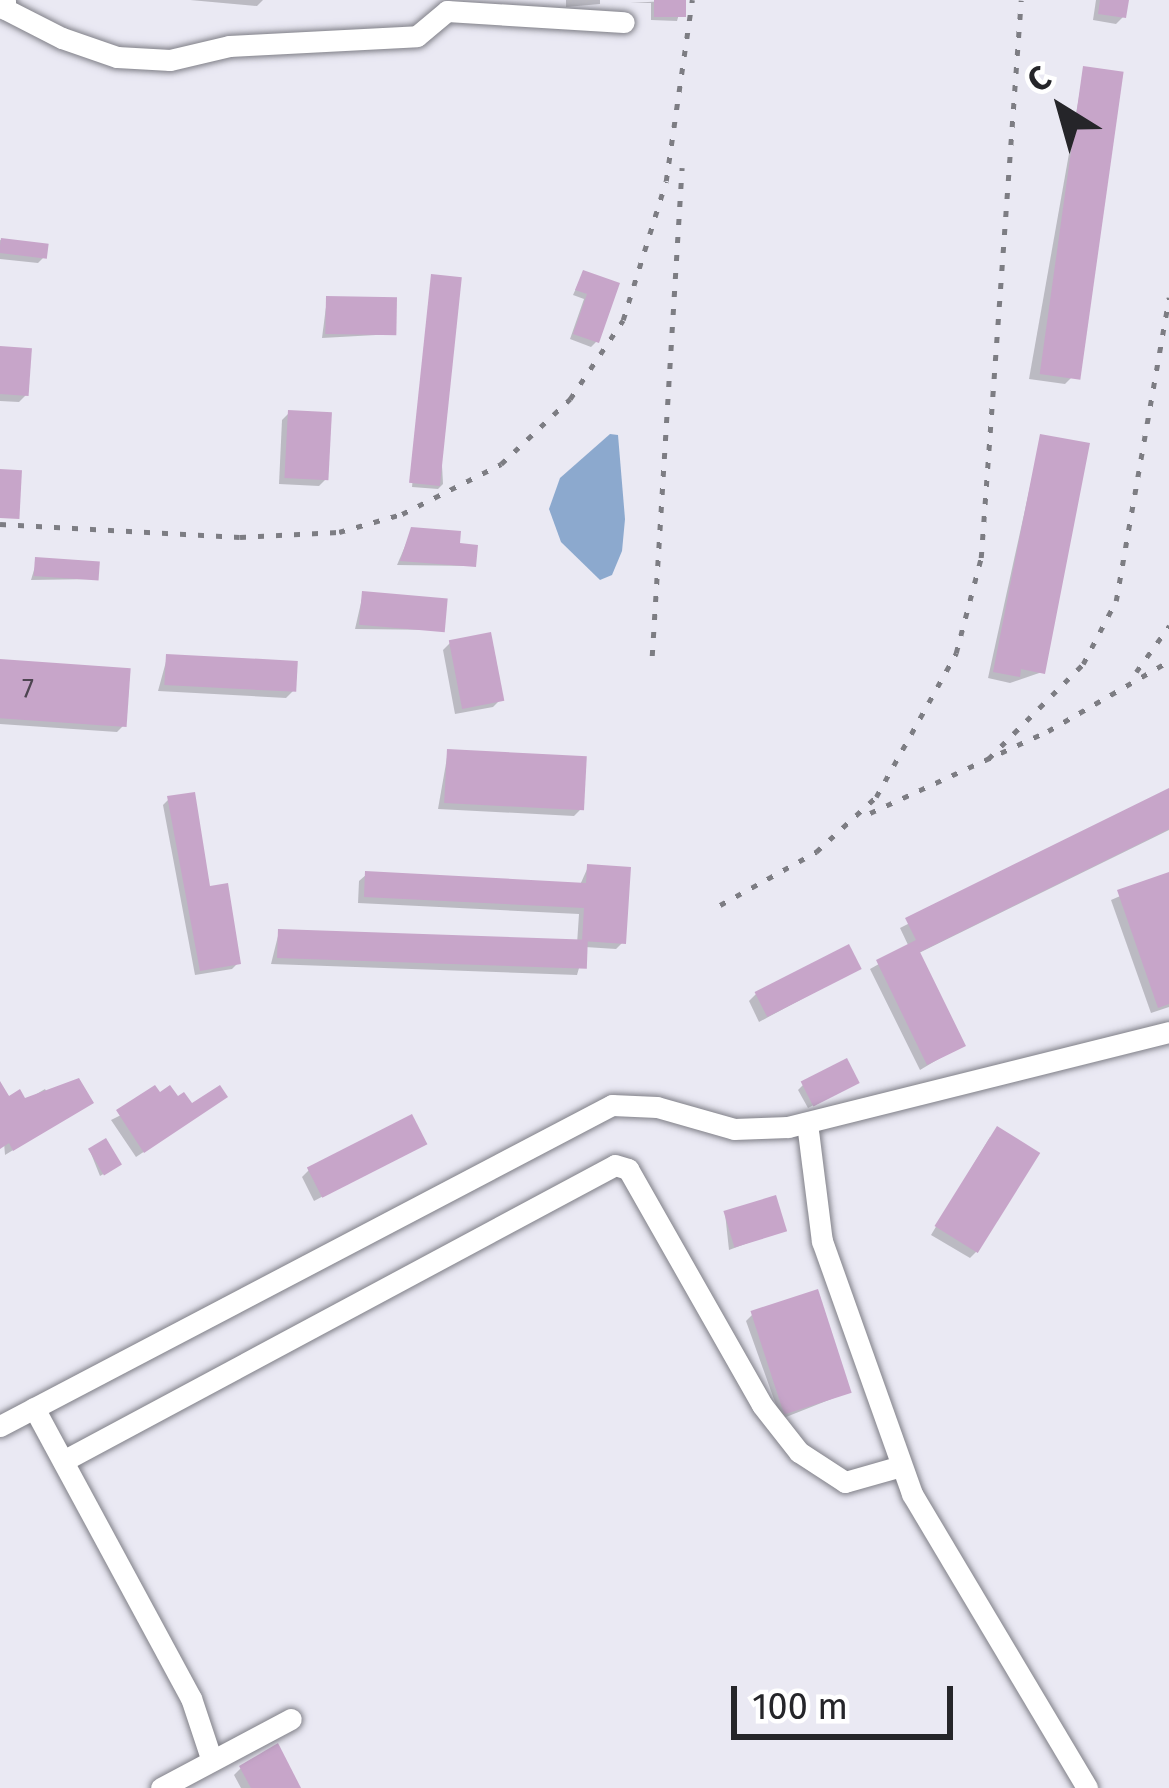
<!DOCTYPE html>
<html>
<head>
<meta charset="utf-8">
<style>
	body { margin:0 }
	#map { position:relative; width:1169px; height:1788px; overflow:hidden; background:#eae9f3; font-family:"Fira Sans",sans-serif }
	div>[style] { position:absolute }
	.water>* { inset:0; background:#8ca9ce }
	.shadow>* { inset:0; background:#0003 }
	.building>* { inset:0; background:#c7a5c9; transform-origin:0 0 }
	.roads { filter:drop-shadow(0 0 3px #7f7f87) drop-shadow(0 0 3px #7f7f87) }
	.minor>* { height:21px; margin:-10.5px; padding:0 10.5px; transform-origin:10.5px; border-radius:10.5px; background:#fff }
	.rail>* { height:4.5px; margin-top:-2.25px; transform-origin:0; background:repeating-linear-gradient(90deg,#7d7d83 0 6px,transparent 0 18px) }
	span { translate:-50% -50%; white-space:nowrap; text-align:center; line-height:1.15; -webkit-text-stroke:10px #fff; paint-order:stroke }
	.number-label { font-size:27px; color:#4e4551 }
	.number-label span { -webkit-text-stroke-width:0 }
	.north { position:absolute; left:1001px; top:48px; width:120px; height:120px; -webkit-text-stroke:9px #fff; paint-order:stroke; rotate:323deg; font-size:33px; font-weight:700; line-height:48px; text-align:center; color:#252529 }
	.north::after { content:''; display:block; margin:auto; width:42px; height:54px; background:#252529; clip-path:polygon(50% 0,100% 100%,50% 72%,0 100%) }
	.scale { position:absolute; left:731px; top:1686px; width:222px; height:54px; box-sizing:border-box; border:6px solid #252529; border-top:0; padding-left:15px; font-size:36px; line-height:42px; white-space:nowrap; color:#252529; -webkit-text-stroke:9px #fff; paint-order:stroke }
</style>
</head>
<body>
<div id="map">
	<div class="water">
		<i style="clip-path:polygon(610px 434px,618px 435px,625px 519px,622px 551px,612px 575px,600px 580px,561px 542px,549px 509px,560px 478px)"></i>
	</div>
	<div class="shadow">
		<i style="clip-path:polygon(190px 0,263px 0,257px 6px)"></i>
		<i style="clip-path:polygon(566px 0,600px 0,600px 4px,566px 7px)"></i>
		<i style="clip-path:polygon(683px 0,677px 21px,651px 20px,651px 3px,630px 3px)"></i>
		<i style="clip-path:polygon(1096px 0,1126px 0,1123px 17px,1116px 24px,1093px 20px)"></i>
		<i style="clip-path:polygon(1084px 69px,1072px 377px,1065px 384px,1029px 379px)"></i>
		<i style="clip-path:polygon(0 240px,45px 246px,44px 257px,38px 263px,0 259px)"></i>
		<i style="clip-path:polygon(583px 273px,596px 342px,591px 347px,570px 339px,584px 299px,573px 295px)"></i>
		<i style="clip-path:polygon(432px 278px,443px 484px,438px 489px,412px 487px)"></i>
		<i style="clip-path:polygon(327px 299px,394px 334px,322px 338px)"></i>
		<i style="clip-path:polygon(0 349px,26px 395px,19px 402px,0 401px)"></i>
		<i style="clip-path:polygon(289px 413px,326px 479px,319px 486px,279px 484px,282px 420px)"></i>
		<i style="clip-path:polygon(1041px 437px,1042px 672px,1010px 683px,988px 678px)"></i>
		<i style="clip-path:polygon(412px 530px,473px 566px,397px 565px)"></i>
		<i style="clip-path:polygon(37px 560px,95px 579px,31px 580px)"></i>
		<i style="clip-path:polygon(363px 594px,442px 630px,355px 629px)"></i>
		<i style="clip-path:polygon(450px 643px,500px 700px,493px 707px,455px 714px,443px 650px)"></i>
		<i style="clip-path:polygon(167px 658px,293px 691px,286px 698px,158px 691px)"></i>
		<i style="clip-path:polygon(0 662px,124px 725px,117px 732px,0 724px)"></i>
		<i style="clip-path:polygon(448px 752px,581px 809px,574px 816px,438px 809px)"></i>
		<i style="clip-path:polygon(1169px 792px,1169px 830px,917px 954px,962px 1045px,920px 1070px,870px 969px,909px 947px,900px 928px)"></i>
		<i style="clip-path:polygon(169px 799px,238px 963px,232px 969px,195px 975px,163px 805px)"></i>
		<i style="clip-path:polygon(588px 867px,623px 942px,616px 949px,585px 947px,577px 975px,271px 964px,279px 932px,577px 944px,579px 914px,358px 903px,359px 881px,367px 874px,580px 885px)"></i>
		<i style="clip-path:polygon(1169px 875px,1169px 1007px,1151px 1013px,1111px 900px)"></i>
		<i style="clip-path:polygon(858px 969px,759px 1022px,749px 1001px,756px 994px)"></i>
		<i style="clip-path:polygon(856px 1083px,808px 1108px,798px 1090px,803px 1085px)"></i>
		<i style="clip-path:polygon(45px 1089px,50px 1098px,90px 1103px,5px 1155px,0 1092px,23px 1102px)"></i>
		<i style="clip-path:polygon(159px 1096px,191px 1108px,217px 1103px,136px 1157px,111px 1120px)"></i>
		<i style="clip-path:polygon(990px 1137px,977px 1251px,970px 1258px,931px 1235px)"></i>
		<i style="clip-path:polygon(423px 1143px,314px 1201px,302px 1177px,309px 1170px)"></i>
		<i style="clip-path:polygon(90px 1151px,115px 1167px,100px 1176px)"></i>
		<i style="clip-path:polygon(725px 1213px,783px 1230px,729px 1250px)"></i>
		<i style="clip-path:polygon(753px 1314px,849px 1392px,781px 1419px,746px 1321px)"></i>
		<i style="clip-path:polygon(241px 1768px,298px 1788px,241px 1788px,234px 1775px)"></i>
	</div>
	<div class="building">
		<i style="left:654px;top:0;width:32px;height:17px"></i>
		<i style="clip-path:polygon(1100px 0,1129px 0,1126px 18px,1098px 14px)"></i>
		<i style="left:1083px;top:66px;width:41px;height:311px;rotate:8deg"></i>
		<i style="left:1px;top:238px;width:48px;height:15px;rotate:7deg"></i>
		<i style="clip-path:polygon(583px 270px,620px 283px,599px 343px,573px 334px,587px 294px,575px 290px)"></i>
		<i style="left:431px;top:274px;width:31px;height:210px;rotate:6deg"></i>
		<i style="left:326px;top:296px;width:71px;height:38px;rotate:1deg"></i>
		<i style="left:0;top:346px;width:32px;height:48px;rotate:4deg"></i>
		<i style="left:288px;top:410px;width:44px;height:68px;rotate:3deg"></i>
		<i style="clip-path:polygon(1040px 434px,1090px 443px,1045px 674px,1021px 669px,1020px 677px,993px 672px)"></i>
		<i style="left:0;top:469px;width:22px;height:49px;rotate:3deg"></i>
		<i style="clip-path:polygon(411px 527px,461px 531px,460px 543px,478px 545px,476px 567px,400px 561px)"></i>
		<i style="left:35px;top:557px;width:65px;height:19px;rotate:4deg"></i>
		<i style="left:362px;top:591px;width:86px;height:34px;rotate:5deg"></i>
		<i style="left:491px;top:632px;width:70px;height:43px;rotate:79deg"></i>
		<i style="left:166px;top:654px;width:132px;height:31px;rotate:3deg"></i>
		<i style="left:0;top:659px;width:131px;height:59px;rotate:4deg"></i>
		<i style="left:447px;top:749px;width:140px;height:54px;rotate:3deg"></i>
		<i style="clip-path:polygon(1169px 788px,1169px 829px,920px 952px,966px 1046px,927px 1065px,876px 960px,916px 940px,905px 918px)"></i>
		<i style="clip-path:polygon(195px 792px,210px 886px,228px 883px,241px 964px,200px 971px,167px 796px)"></i>
		<i style="clip-path:polygon(587px 864px,631px 867px,626px 944px,582px 941px,584px 908px,364px 897px,365px 871px,586px 883px)"></i>
		<i style="clip-path:polygon(1169px 872px,1169px 1004px,1158px 1008px,1117px 890px)"></i>
		<i style="left:278px;top:929px;width:310px;height:29px;rotate:2deg"></i>
		<i style="left:849px;top:944px;width:28px;height:106px;rotate:63deg"></i>
		<i style="left:847px;top:1058px;width:28px;height:52px;rotate:63deg"></i>
		<i style="clip-path:polygon(79px 1078px,94px 1103px,13px 1151px,9px 1143px,0 1149px,0 1081px,9px 1096px,20px 1089px,25px 1098px)"></i>
		<i style="clip-path:polygon(155px 1085px,160px 1092px,170px 1085px,178px 1096px,184px 1092px,192px 1103px,220px 1085px,228px 1097px,144px 1153px,116px 1110px)"></i>
		<i style="left:412px;top:1114px;width:34px;height:118px;rotate:63deg"></i>
		<i style="left:997px;top:1126px;width:51px;height:118px;rotate:32deg"></i>
		<i style="left:106px;top:1138px;width:31px;height:21px;rotate:59deg"></i>
		<i style="left:776px;top:1195px;width:38px;height:55px;rotate:73deg"></i>
		<i style="left:818px;top:1289px;width:109px;height:71px;rotate:72deg"></i>
		<i style="clip-path:polygon(278px 1743px,301px 1788px,251px 1788px,239px 1766px)"></i>
	</div>
	<div class="roads">
		<div class="minor">
			<i style="left:5px;top:0;width:9px;rotate:90deg"></i>
			<i style="left:5px;top:9px;width:64px;rotate:27deg"></i>
			<i style="left:62px;top:38px;width:58px;rotate:19.1deg"></i>
			<i style="left:117px;top:57px;width:53px;rotate:3.2deg"></i>
			<i style="left:170px;top:60px;width:61px;rotate:-13.3deg"></i>
			<i style="left:229px;top:46px;width:188px;rotate:-3deg"></i>
			<i style="left:417px;top:36px;width:39px;rotate:-40deg"></i>
			<i style="left:447px;top:11px;width:177px;rotate:3.6deg"></i>
			<i style="left:807px;top:1123px;width:119px;rotate:82.8deg"></i>
			<i style="left:822px;top:1241px;width:269px;rotate:70.4deg"></i>
			<i style="left:912px;top:1494px;width:342px;rotate:59.2deg"></i>
			<i style="left:34px;top:1408px;width:330px;rotate:61.6deg"></i>
			<i style="left:191px;top:1698px;width:66px;rotate:71.6deg"></i>
			<i style="left:0;top:1426px;width:691px;rotate:-27.68deg"></i>
			<i style="left:612px;top:1105px;width:45px;rotate:2.5deg"></i>
			<i style="left:657px;top:1107px;width:80px;rotate:15.9deg"></i>
			<i style="left:734px;top:1129px;width:54px;rotate:-2.1deg"></i>
			<i style="left:788px;top:1127px;width:393px;rotate:-14deg"></i>
			<i style="left:63px;top:1461px;width:626px;rotate:-28.2deg"></i>
			<i style="left:615px;top:1165px;width:14px;rotate:17deg"></i>
			<i style="left:628px;top:1169px;width:271px;rotate:60.4deg"></i>
			<i style="left:762px;top:1405px;width:60px;rotate:51.8deg"></i>
			<i style="left:799px;top:1452px;width:55px;rotate:33.1deg"></i>
			<i style="left:845px;top:1482px;width:58px;rotate:-15.9deg"></i>
			<i style="left:161px;top:1788px;width:147px;rotate:-28deg"></i>
		</div>
	</div>
	<div class="rail">
		<i style="left:0;top:524px;width:240px;rotate:3.1deg"></i>
		<i style="left:240px;top:537px;width:99px;rotate:-2.9deg"></i>
		<i style="left:339px;top:532px;width:66px;rotate:-15.9deg"></i>
		<i style="left:402px;top:514px;width:111px;rotate:-26.8deg"></i>
		<i style="left:501px;top:464px;width:95px;rotate:-43.3deg"></i>
		<i style="left:570px;top:399px;width:95px;rotate:-56.1deg"></i>
		<i style="left:623px;top:320px;width:145px;rotate:-72.8deg"></i>
		<i style="left:666px;top:181px;width:183px;rotate:-81.8deg"></i>
		<i style="left:652px;top:656px;width:489px;rotate:-86.5deg"></i>
		<i style="left:1136px;top:672px;width:57px;rotate:-54.3deg"></i>
		<i style="left:988px;top:759px;width:134px;rotate:-45deg"></i>
		<i style="left:1083px;top:664px;width:71px;rotate:-62.4deg"></i>
		<i style="left:1116px;top:601px;width:308px;rotate:-80.1deg"></i>
		<i style="left:870px;top:813px;width:196px;rotate:-24.7deg"></i>
		<i style="left:1048px;top:731px;width:140px;rotate:-30deg"></i>
		<i style="left:720px;top:905px;width:110px;rotate:-28.9deg"></i>
		<i style="left:816px;top:852px;width:81px;rotate:-42.5deg"></i>
		<i style="left:876px;top:797px;width:165px;rotate:-60.9deg"></i>
		<i style="left:956px;top:653px;width:98px;rotate:-75.3deg"></i>
		<i style="left:981px;top:558px;width:559px;rotate:-85.9deg"></i>
	</div>
	<div class="number-label">
		<span style="left:28px;top:690px">7</span>
	</div>
	<div class="north">С</div>
	<div class="scale">100 m</div>
</div>
</body>
</html>
